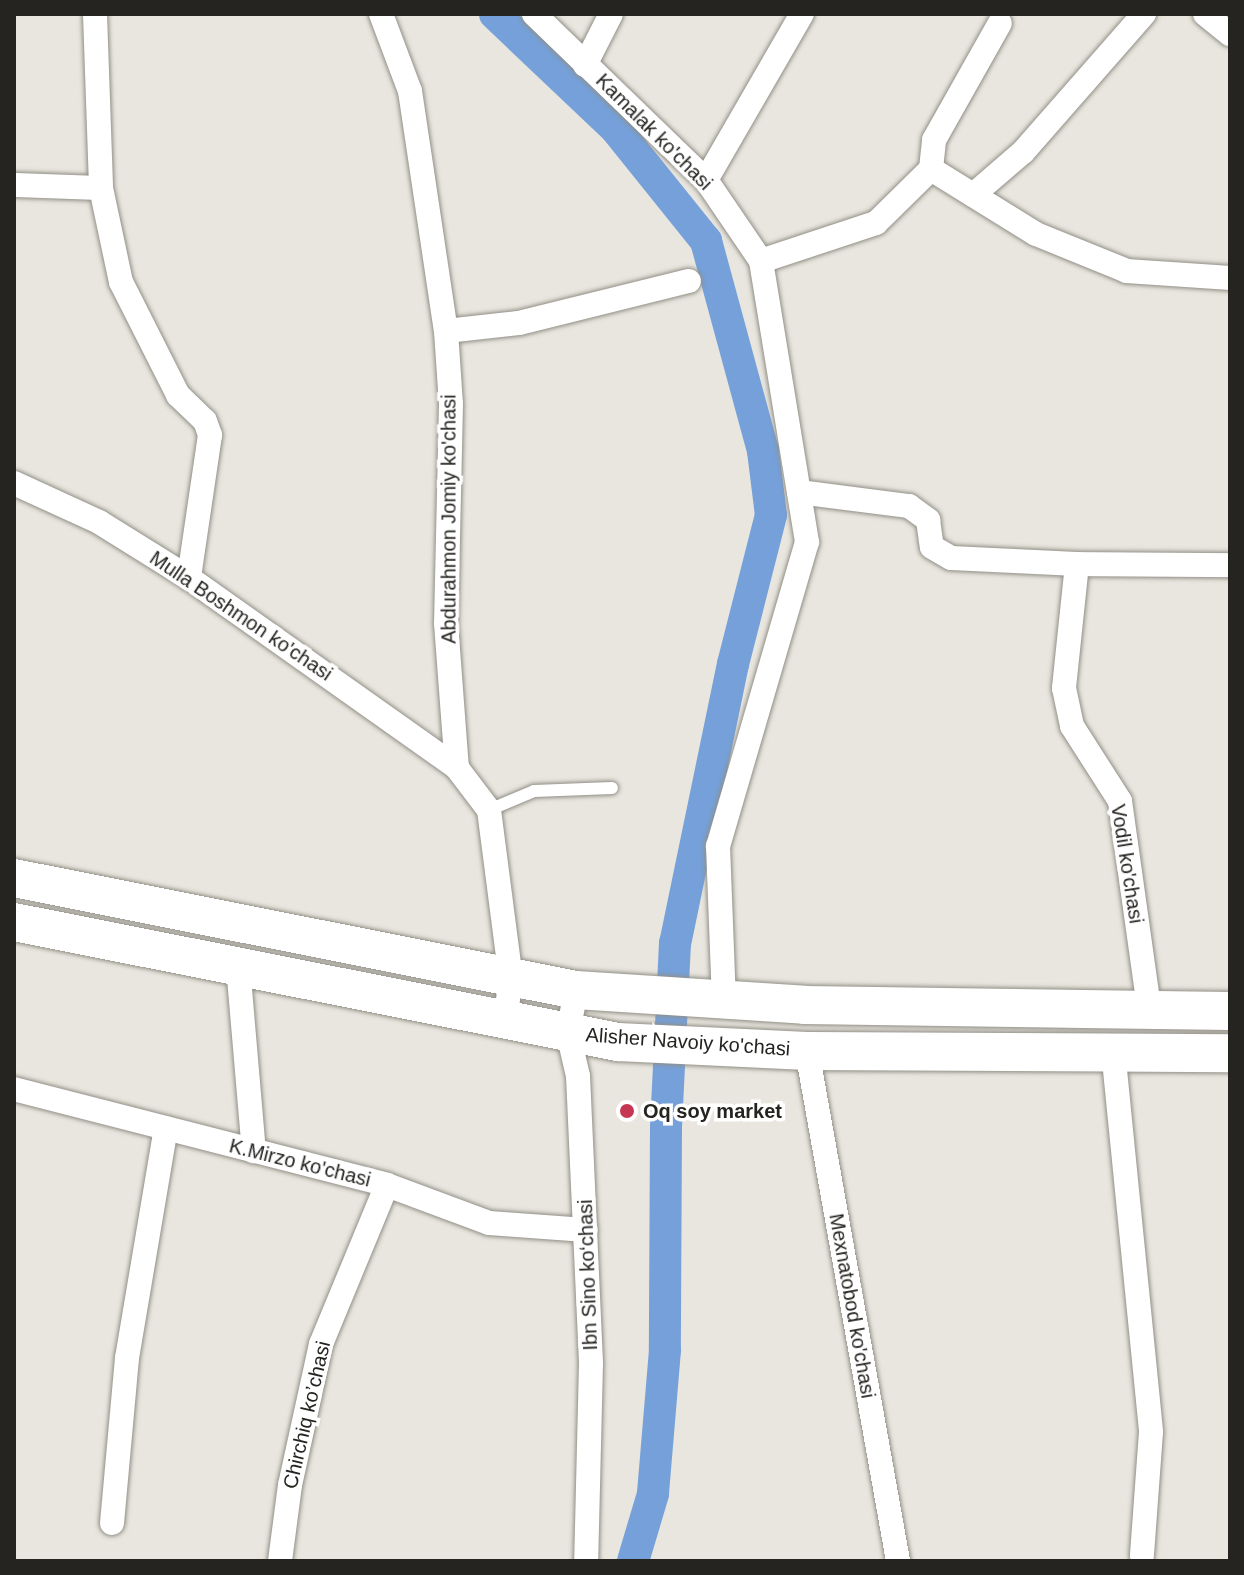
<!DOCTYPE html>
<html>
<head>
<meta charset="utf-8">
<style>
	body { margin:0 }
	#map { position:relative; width:1244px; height:1575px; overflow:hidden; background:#e8e6de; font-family:Helvetica,sans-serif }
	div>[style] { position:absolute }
	.canal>* { height:32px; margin:-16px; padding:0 16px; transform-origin:16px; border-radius:16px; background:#75a0d9 }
	.roads { filter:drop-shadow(0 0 2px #918f87) drop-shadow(0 0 2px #918f87) }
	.lane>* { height:12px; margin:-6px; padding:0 6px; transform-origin:6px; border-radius:6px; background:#fff }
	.street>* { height:24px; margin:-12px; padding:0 12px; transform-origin:12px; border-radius:12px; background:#fff }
	.primary>* { height:38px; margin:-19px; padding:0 19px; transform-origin:19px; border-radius:19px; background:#fff }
	.dots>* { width:22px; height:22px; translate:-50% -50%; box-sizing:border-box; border:4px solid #fff; border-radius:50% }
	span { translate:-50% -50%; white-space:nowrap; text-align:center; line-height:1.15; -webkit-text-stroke:7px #fff; paint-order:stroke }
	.street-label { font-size:20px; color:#252421 }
	.poi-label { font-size:20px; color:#252421; font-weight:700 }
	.left { translate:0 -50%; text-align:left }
	.frame { position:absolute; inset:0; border:16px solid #252421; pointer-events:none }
</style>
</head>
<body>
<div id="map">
	<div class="canal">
		<i style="left:495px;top:14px;width:167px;rotate:43.5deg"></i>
		<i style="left:616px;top:129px;width:144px;rotate:51.2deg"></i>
		<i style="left:706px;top:241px;width:218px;rotate:74.8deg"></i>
		<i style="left:763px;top:451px;width:64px;rotate:82.9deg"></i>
		<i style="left:771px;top:515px;width:154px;rotate:104.3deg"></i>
		<i style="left:733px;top:664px;width:285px;rotate:101.7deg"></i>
		<i style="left:675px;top:943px;width:183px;rotate:92.8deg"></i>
		<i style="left:666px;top:1126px;width:224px;rotate:90.3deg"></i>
		<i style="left:665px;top:1350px;width:144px;rotate:94.8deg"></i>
		<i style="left:653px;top:1494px;width:70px;rotate:106.6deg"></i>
	</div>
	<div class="roads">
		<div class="lane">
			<i style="left:489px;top:810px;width:49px;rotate:-22.9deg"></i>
			<i style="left:534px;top:791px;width:78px;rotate:-2.2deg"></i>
		</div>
		<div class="street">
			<i style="left:95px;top:14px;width:174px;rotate:88deg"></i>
			<i style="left:101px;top:188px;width:96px;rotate:78deg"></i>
			<i style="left:121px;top:282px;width:127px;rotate:63.2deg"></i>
			<i style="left:178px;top:395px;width:37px;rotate:44deg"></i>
			<i style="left:205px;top:421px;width:15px;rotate:70deg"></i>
			<i style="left:210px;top:435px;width:145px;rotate:98.4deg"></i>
			<i style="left:381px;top:14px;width:82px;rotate:69.4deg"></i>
			<i style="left:410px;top:91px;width:243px;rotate:81.5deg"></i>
			<i style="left:446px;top:331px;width:73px;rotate:86.1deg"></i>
			<i style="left:451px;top:404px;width:219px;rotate:91.3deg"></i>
			<i style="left:446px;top:623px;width:145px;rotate:85.7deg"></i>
			<i style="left:457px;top:768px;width:53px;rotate:52.7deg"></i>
			<i style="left:489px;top:810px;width:170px;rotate:82.6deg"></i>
			<i style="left:511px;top:979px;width:41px;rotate:98.3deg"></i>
			<i style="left:534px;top:14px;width:239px;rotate:44deg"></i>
			<i style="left:706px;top:180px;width:98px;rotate:55.8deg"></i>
			<i style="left:761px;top:261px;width:285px;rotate:80.7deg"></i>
			<i style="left:807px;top:542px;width:317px;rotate:106.3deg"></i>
			<i style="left:718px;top:846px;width:157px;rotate:87.8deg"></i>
			<i style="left:1205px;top:14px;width:32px;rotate:39deg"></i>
			<i style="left:585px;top:65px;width:57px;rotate:-63deg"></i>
			<i style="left:931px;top:169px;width:29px;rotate:-84deg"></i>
			<i style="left:934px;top:140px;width:134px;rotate:-60.6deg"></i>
			<i style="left:706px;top:180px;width:192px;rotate:-60deg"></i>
			<i style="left:14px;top:185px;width:87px;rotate:2deg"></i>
			<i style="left:973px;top:195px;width:66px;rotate:-40.7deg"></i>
			<i style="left:1023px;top:152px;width:184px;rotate:-48.8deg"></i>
			<i style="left:761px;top:261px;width:121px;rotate:-18.3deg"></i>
			<i style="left:876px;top:223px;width:77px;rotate:-44.5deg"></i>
			<i style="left:931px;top:169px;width:123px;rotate:31.8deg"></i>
			<i style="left:1036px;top:234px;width:98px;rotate:22.1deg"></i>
			<i style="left:1127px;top:271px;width:103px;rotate:3.9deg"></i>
			<i style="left:446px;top:331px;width:73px;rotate:-6.3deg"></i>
			<i style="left:519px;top:323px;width:175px;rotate:-13.9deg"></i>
			<i style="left:14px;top:483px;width:94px;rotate:24.6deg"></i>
			<i style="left:99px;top:522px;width:106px;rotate:31.9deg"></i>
			<i style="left:189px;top:578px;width:329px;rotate:35.3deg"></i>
			<i style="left:799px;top:492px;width:111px;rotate:7.3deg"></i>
			<i style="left:909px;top:506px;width:24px;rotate:36deg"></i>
			<i style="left:928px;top:520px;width:27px;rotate:82deg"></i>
			<i style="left:932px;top:547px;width:22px;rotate:30deg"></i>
			<i style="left:951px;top:558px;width:126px;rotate:2.7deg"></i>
			<i style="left:1077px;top:564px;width:125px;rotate:96deg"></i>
			<i style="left:1064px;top:688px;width:39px;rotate:78deg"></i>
			<i style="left:1072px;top:726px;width:89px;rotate:57.4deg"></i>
			<i style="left:1120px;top:801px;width:209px;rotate:82deg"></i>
			<i style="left:1077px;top:564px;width:153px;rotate:0.4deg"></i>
			<i style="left:238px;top:966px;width:186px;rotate:85.1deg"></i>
			<i style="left:576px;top:990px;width:44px;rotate:100.5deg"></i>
			<i style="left:568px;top:1033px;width:44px;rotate:76.9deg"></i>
			<i style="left:578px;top:1076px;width:287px;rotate:87.4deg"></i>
			<i style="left:591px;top:1363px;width:198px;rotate:91.4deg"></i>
			<i style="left:1113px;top:1050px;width:384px;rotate:84.3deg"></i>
			<i style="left:1151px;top:1432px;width:124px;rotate:94.2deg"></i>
			<i style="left:807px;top:1051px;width:518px;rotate:79.88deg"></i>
			<i style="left:14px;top:1089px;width:385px;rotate:14.4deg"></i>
			<i style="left:387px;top:1185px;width:109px;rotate:20.4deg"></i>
			<i style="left:489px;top:1223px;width:97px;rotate:4.1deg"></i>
			<i style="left:112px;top:1523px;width:166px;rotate:-84.8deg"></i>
			<i style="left:127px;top:1358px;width:233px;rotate:-80.4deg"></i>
			<i style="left:280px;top:1561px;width:77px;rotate:-82.5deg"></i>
			<i style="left:290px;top:1485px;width:144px;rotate:-77.6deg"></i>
			<i style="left:321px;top:1344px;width:172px;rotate:-67.5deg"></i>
		</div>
		<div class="primary">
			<i style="left:14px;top:878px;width:573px;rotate:11.27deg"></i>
			<i style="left:576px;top:990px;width:229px;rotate:3.7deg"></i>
			<i style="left:805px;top:1005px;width:425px;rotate:0.8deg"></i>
			<i style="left:14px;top:922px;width:616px;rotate:11.24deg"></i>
			<i style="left:618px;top:1042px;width:189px;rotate:2.7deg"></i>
			<i style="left:807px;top:1051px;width:423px;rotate:0.3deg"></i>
		</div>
	</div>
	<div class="dots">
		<i style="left:627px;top:1111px;background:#c63652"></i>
	</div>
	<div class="street-label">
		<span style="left:654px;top:132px;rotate:45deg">Kamalak ko'chasi</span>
		<span style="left:449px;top:519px;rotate:-90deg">Abdurahmon Jomiy ko'chasi</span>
		<span style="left:241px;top:616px;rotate:34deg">Mulla Boshmon ko'chasi</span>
		<span style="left:1127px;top:864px;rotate:81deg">Vodil ko'chasi</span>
		<span style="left:688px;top:1042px;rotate:4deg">Alisher Navoiy ko'chasi</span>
		<span style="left:300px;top:1163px;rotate:14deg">K.Mirzo ko'chasi</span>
		<span style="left:588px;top:1275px;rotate:-92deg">Ibn Sino ko‘chasi</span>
		<span style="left:852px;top:1306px;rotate:80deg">Mexnatobod ko'chasi</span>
		<span style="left:307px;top:1415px;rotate:-77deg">Chirchiq ko’chasi</span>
	</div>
	<div class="poi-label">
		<span class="left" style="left:643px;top:1111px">Oq soy market</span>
	</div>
	<div class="frame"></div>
</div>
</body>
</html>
